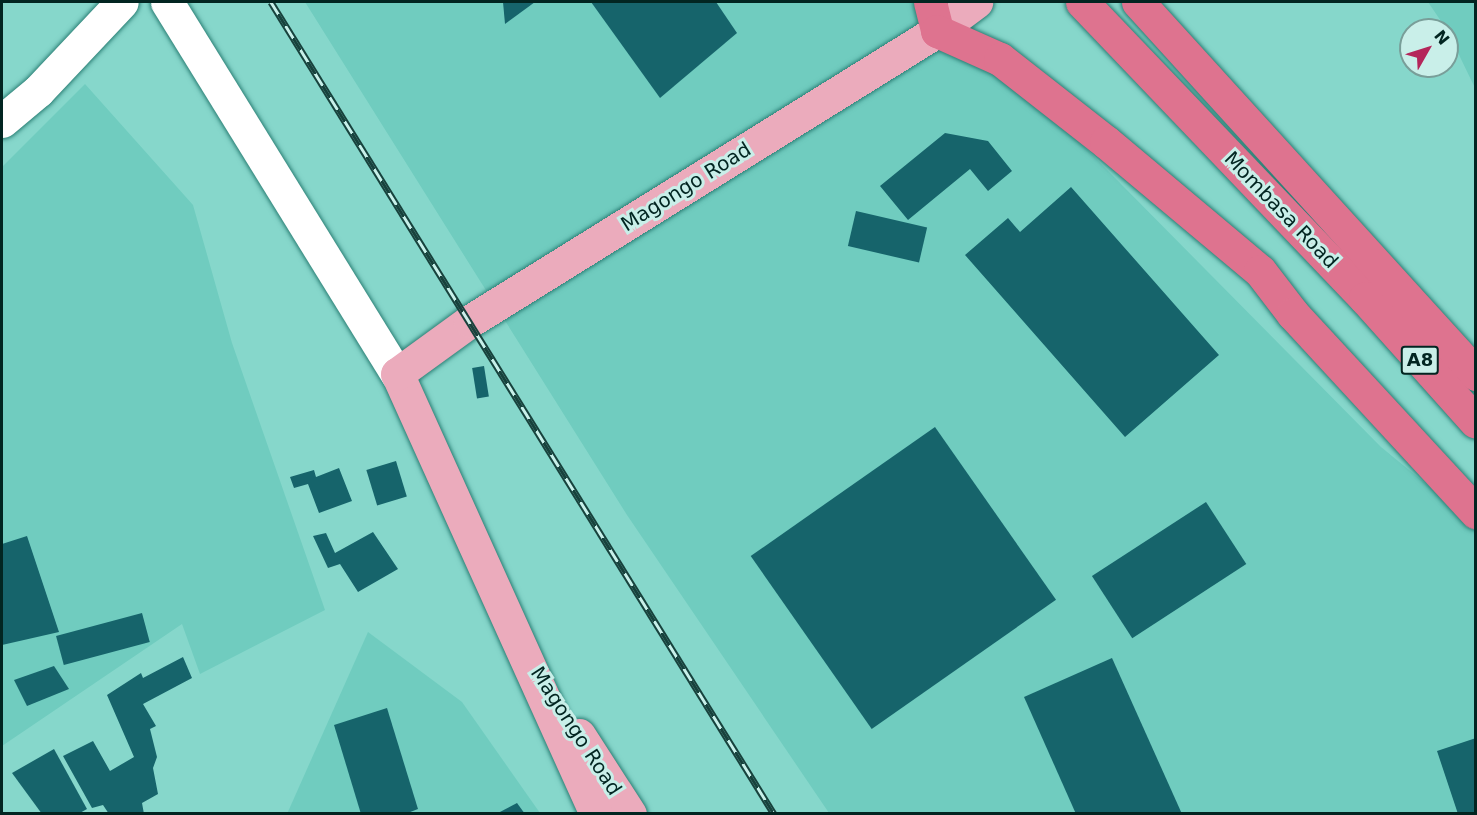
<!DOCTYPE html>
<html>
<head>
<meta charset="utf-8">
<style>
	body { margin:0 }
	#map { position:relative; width:1477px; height:815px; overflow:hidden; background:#86d7cb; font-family:"DejaVu Sans",sans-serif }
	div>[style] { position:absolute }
	.built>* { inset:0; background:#70ccbf }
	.building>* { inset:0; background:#16646b; transform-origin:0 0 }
	.roads { filter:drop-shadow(0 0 2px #2b7f75) drop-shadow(0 0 2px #2b7f75) }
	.minor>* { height:33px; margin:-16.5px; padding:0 16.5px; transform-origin:16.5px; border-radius:16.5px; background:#fff }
	.major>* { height:33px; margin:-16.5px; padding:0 16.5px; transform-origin:16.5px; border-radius:16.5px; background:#ebabbc }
	.highway>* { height:33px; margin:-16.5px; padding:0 16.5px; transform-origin:16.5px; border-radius:16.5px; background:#de738f }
	.rail>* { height:7px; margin-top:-3.5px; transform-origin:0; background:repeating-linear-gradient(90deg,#c9efe9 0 14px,#18423d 0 28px); box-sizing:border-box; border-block:2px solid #18423d }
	span { translate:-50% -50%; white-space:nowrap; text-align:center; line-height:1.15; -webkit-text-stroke:6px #c9efe9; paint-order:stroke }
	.shield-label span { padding:2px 4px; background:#c9efe9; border:2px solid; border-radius:4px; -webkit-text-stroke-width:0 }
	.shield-label { font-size:18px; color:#022521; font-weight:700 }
	.street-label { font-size:20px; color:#022521 }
	.frame { position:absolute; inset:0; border:3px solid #022521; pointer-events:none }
	.north { position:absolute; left:1399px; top:18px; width:60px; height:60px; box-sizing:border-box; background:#c9efe9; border:2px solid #799e99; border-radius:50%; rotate:51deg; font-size:16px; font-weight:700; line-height:24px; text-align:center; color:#022521 }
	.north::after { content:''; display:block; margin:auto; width:21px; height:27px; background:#b4265a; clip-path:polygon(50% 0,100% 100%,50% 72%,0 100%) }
</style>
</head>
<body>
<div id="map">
	<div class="built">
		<i style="clip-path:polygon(305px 2px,941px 2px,1381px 447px,1475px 524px,1475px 813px,829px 813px,627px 515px)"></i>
		<i style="clip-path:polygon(1428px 2px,1475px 2px,1475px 88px,1447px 30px)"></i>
		<i style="clip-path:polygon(85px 84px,193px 205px,232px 343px,325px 610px,200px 674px,182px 624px,2px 746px,2px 167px)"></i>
		<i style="clip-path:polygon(368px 632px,462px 702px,540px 813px,287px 814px)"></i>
	</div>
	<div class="building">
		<i style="clip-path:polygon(503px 2px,535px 2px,505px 24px)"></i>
		<i style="clip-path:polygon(591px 2px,716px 2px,737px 33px,660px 98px)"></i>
		<i style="clip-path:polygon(945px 133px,988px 141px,1012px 171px,988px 191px,970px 169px,908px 220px,880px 186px)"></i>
		<i style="clip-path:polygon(1071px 187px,1219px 355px,1125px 437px,965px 255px,1008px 218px,1020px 232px)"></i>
		<i style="left:856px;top:211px;width:73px;height:36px;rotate:13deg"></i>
		<i style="left:484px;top:366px;width:31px;height:12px;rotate:81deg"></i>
		<i style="left:935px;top:427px;width:211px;height:225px;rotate:55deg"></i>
		<i style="left:396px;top:461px;width:37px;height:31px;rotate:73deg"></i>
		<i style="clip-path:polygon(339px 468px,352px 501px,319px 513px,308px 484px,294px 488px,290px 477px,314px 470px,316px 477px)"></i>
		<i style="left:1206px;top:502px;width:74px;height:136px;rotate:57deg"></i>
		<i style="clip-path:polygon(373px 532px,398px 569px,358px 592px,340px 564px,328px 568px,313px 536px,326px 533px,335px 553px)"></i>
		<i style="clip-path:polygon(27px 536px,59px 632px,2px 645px,2px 544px)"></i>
		<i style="left:142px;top:613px;width:30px;height:89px;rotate:75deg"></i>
		<i style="clip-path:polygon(183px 657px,192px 678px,143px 704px,156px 726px,150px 729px,157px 757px,153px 768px,158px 794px,142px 803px,144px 814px,109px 814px,103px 805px,92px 808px,63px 756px,93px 741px,110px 771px,134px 757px,107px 695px,141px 673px,143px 678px)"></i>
		<i style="clip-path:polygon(1112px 658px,1182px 814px,1076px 814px,1024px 697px)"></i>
		<i style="clip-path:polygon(54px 666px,69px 689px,27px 706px,14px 680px)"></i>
		<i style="clip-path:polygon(387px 708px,418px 809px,405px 814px,361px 814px,334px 725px)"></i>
		<i style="clip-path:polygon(1476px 738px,1476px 814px,1458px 814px,1437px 751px)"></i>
		<i style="clip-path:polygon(54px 749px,87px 809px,78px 814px,42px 814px,12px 773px)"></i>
		<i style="clip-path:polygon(517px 803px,525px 814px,496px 814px)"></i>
	</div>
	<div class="roads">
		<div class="minor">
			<i style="left:167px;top:2px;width:437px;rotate:58.3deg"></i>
			<i style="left:2px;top:121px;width:47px;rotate:-39.8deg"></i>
			<i style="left:38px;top:91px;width:122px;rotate:-46.7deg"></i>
		</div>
		<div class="major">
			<i style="left:579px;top:735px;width:94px;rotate:57.2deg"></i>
			<i style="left:596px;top:814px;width:483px;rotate:-114.3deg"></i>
			<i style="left:397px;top:374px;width:90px;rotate:-36deg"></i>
			<i style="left:470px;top:321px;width:550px;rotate:-31.84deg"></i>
			<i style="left:937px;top:31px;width:49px;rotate:-36.6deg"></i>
		</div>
		<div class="highway">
			<i style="left:930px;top:2px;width:30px;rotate:76deg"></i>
			<i style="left:937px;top:31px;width:69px;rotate:24deg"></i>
			<i style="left:1000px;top:59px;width:135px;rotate:38.1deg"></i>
			<i style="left:1106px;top:142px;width:201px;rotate:40deg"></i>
			<i style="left:1260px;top:271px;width:54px;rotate:52.5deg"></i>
			<i style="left:1293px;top:314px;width:270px;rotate:47.3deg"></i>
			<i style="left:1082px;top:2px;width:410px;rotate:46.3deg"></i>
			<i style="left:1365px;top:298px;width:166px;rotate:48.2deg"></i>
			<i style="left:1138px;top:2px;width:503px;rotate:47.74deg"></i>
		</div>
	</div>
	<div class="rail">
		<i style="left:271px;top:2px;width:955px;rotate:58.22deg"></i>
	</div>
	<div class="shield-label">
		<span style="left:1420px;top:360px">A8</span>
	</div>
	<div class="street-label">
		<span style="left:686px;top:187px;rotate:-32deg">Magongo Road</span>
		<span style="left:1281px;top:210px;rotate:46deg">Mombasa Road</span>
		<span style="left:576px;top:731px;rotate:57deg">Magongo Road</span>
	</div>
	<div class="frame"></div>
	<div class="north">N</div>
</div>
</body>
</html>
